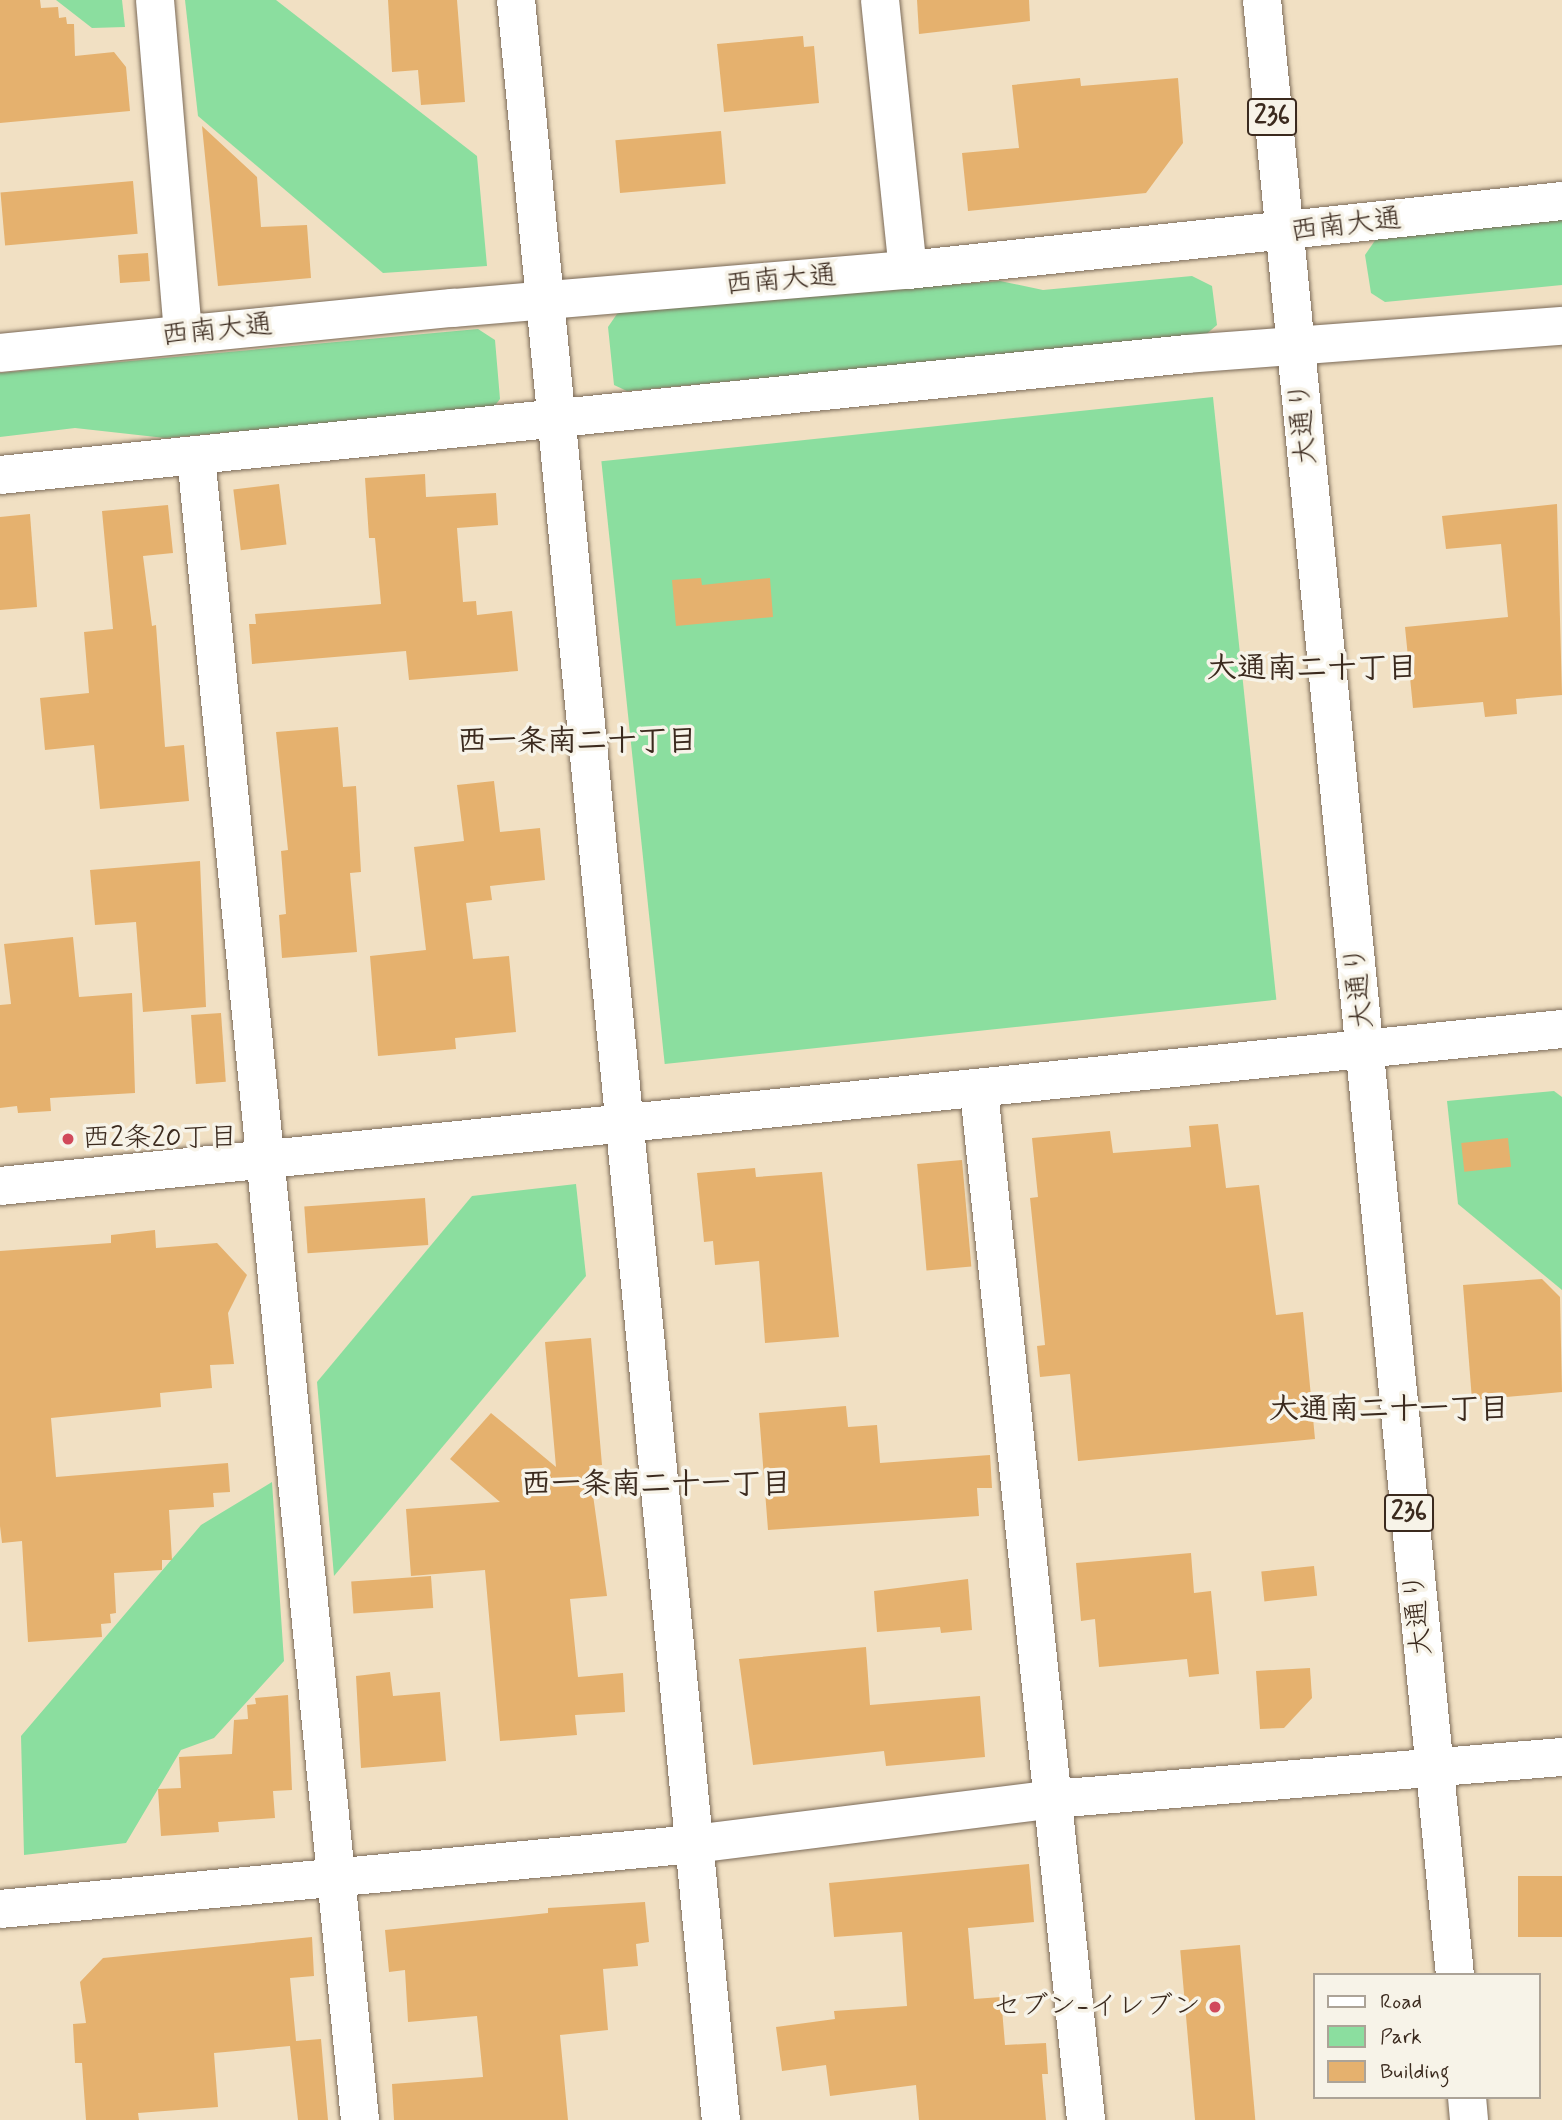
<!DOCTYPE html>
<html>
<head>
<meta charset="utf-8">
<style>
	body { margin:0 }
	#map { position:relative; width:1562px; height:2120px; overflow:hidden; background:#f1e0c3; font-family:Mynerve,"Klee One",sans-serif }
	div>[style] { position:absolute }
	.green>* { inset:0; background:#8bde9f; transform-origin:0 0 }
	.building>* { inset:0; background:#e5b16e; transform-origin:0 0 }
	.roads { filter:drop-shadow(0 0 2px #7b6a58) drop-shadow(0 0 2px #7b6a58) }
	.minor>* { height:38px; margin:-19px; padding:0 19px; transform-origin:19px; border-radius:19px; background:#fff }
	.highway>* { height:38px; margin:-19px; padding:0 19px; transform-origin:19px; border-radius:19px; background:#fff }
	.dots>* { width:19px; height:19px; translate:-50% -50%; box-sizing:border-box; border:4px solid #f7f3e8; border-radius:50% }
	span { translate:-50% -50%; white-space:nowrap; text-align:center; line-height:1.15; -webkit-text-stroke:7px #f7f3e8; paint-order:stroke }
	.shield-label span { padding:2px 5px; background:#f7f3e8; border:2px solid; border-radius:5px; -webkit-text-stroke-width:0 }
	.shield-label { font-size:26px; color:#3b2a1e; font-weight:700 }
	.street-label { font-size:28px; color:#3b2a1e }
	.poi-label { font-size:28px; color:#3b2a1e }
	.left { translate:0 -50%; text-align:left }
	.right { translate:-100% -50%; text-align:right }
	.neighbourhood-label { font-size:30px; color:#3b2a1e; font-weight:700 }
	.legend { position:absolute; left:1313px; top:1973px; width:228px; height:126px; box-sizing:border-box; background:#f7f3e8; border:2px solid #aca397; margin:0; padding:9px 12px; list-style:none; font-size:21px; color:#3b2a1e }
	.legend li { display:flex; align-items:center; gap:14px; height:35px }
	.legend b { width:35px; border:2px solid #aca397 }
</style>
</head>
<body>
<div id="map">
	<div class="green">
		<i style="clip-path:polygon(56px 0,122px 0,125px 27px,92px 28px)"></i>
		<i style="clip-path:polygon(185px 0,276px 0,477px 156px,487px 266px,383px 273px,198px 116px)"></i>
		<i style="clip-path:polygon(1562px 217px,1562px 285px,1385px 302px,1371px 293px,1365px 255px,1376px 239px)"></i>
		<i style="clip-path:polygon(1192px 276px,1212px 286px,1217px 325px,1204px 336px,627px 391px,614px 385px,608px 327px,619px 311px,1000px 281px,1043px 290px)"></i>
		<i style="clip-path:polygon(478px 329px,495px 340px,500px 399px,493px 408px,165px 438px,75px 428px,0 437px,0 373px)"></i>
		<i style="left:1213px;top:397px;width:606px;height:615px;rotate:84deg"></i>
		<i style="clip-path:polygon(1554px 1091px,1562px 1097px,1562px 1290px,1458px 1204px,1447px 1101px)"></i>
		<i style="clip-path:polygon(576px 1184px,586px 1276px,334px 1576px,317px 1382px,472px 1196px)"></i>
		<i style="clip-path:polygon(272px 1482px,284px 1661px,214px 1738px,181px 1750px,126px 1843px,24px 1855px,21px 1736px,201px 1525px)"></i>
	</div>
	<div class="building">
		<i style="clip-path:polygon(0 0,40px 0,41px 8px,58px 7px,59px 18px,66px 17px,67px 24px,74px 24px,75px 56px,114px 52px,126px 67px,130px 111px,0 123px)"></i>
		<i style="clip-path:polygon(388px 0,457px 0,465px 102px,421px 105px,418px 70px,392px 72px)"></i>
		<i style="clip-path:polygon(917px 0,1029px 0,1030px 21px,919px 34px)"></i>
		<i style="clip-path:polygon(803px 36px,804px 47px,814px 46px,819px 103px,724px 112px,717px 44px)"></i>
		<i style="clip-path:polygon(1080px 78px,1081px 86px,1178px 78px,1183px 143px,1146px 193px,968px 211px,962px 153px,1019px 148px,1012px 85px)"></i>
		<i style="clip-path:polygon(202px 126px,257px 177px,261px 227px,307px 225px,311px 278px,218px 286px)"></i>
		<i style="left:721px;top:131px;width:53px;height:106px;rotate:85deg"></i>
		<i style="left:133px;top:181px;width:53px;height:133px;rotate:85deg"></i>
		<i style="left:148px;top:253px;width:28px;height:30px;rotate:86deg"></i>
		<i style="clip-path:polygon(425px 474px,426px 497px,496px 493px,498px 525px,457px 528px,463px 602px,476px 601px,477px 615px,512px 611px,518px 671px,409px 680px,406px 651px,252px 664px,249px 624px,256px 624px,255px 614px,381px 604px,375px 538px,369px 538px,365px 478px)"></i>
		<i style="left:279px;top:484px;width:61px;height:46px;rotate:83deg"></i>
		<i style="clip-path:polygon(1557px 504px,1562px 695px,1516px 699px,1517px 714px,1485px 717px,1483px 702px,1413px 708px,1405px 627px,1508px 617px,1501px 544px,1446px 549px,1442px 516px)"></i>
		<i style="clip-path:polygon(168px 505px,173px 553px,143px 556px,152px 626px,156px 625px,165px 747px,184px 745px,189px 801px,100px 809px,94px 745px,45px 750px,40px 698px,89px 693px,84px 632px,113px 629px,102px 511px)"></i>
		<i style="clip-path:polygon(30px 514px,37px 607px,0 610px,0 517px)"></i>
		<i style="clip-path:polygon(701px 578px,702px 585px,770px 578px,773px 617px,676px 626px,672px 580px)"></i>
		<i style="clip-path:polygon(338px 727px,343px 787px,356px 786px,361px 872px,350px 873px,357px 952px,282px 958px,279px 915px,286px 914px,281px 851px,288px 850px,276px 732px)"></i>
		<i style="clip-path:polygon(494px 781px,500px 832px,540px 828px,545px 880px,490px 886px,492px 900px,466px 903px,473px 959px,509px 956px,516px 1032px,455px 1038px,456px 1049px,378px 1056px,370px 956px,426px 950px,414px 847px,464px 841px,457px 785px)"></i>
		<i style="clip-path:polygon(200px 861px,206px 1007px,143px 1012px,136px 922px,95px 925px,90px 870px)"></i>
		<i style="clip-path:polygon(73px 937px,79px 997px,132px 993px,135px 1093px,50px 1098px,51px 1111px,18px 1113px,17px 1106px,0 1108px,0 1005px,11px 1004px,4px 944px)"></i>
		<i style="left:221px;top:1013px;width:69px;height:30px;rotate:86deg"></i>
		<i style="clip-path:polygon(1218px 1124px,1226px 1188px,1259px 1185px,1276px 1315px,1303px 1312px,1315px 1439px,1078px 1461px,1070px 1374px,1040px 1377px,1037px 1346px,1045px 1345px,1030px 1198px,1038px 1197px,1032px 1138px,1110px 1131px,1113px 1153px,1191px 1147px,1189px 1126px)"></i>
		<i style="left:1508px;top:1138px;width:29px;height:47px;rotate:84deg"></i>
		<i style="left:962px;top:1160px;width:107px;height:45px;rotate:85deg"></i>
		<i style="clip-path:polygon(755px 1168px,756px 1177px,822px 1172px,839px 1337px,765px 1343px,759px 1261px,715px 1265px,713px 1241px,704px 1242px,697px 1173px)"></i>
		<i style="left:425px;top:1198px;width:47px;height:121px;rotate:86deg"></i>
		<i style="clip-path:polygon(155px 1230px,156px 1248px,217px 1243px,247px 1275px,228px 1313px,234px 1364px,210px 1365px,212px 1388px,160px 1393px,161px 1407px,51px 1418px,56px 1477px,228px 1463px,230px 1492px,213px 1493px,214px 1507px,169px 1510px,172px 1560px,162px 1560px,162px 1570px,114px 1573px,116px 1613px,110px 1614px,111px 1623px,101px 1624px,102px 1637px,28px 1642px,22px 1541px,2px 1543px,0 1526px,0 1251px,111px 1243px,111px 1235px)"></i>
		<i style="clip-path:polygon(1542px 1279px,1560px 1297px,1562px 1392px,1472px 1400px,1463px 1285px)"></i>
		<i style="clip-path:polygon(591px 1338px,602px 1465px,589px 1466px,607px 1596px,570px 1599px,578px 1677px,623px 1673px,625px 1712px,575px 1715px,577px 1735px,500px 1741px,485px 1570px,411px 1576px,406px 1509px,500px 1502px,450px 1459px,491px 1413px,556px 1467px,545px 1342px)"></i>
		<i style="clip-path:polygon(846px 1406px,848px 1427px,877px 1425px,880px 1463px,990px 1455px,992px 1488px,977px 1488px,979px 1516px,768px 1530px,759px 1413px)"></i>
		<i style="clip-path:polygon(1191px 1553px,1194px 1593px,1211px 1591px,1219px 1674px,1189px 1677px,1187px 1659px,1099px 1667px,1095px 1619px,1081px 1621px,1076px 1563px)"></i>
		<i style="left:1314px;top:1566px;width:30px;height:53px;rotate:84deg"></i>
		<i style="left:431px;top:1576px;width:32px;height:80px;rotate:86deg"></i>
		<i style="clip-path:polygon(968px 1579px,972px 1630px,941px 1633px,940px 1627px,877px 1632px,874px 1591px)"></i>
		<i style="clip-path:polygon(866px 1647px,870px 1705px,980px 1696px,985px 1757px,886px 1766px,884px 1751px,753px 1765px,739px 1659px)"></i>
		<i style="clip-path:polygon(1310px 1668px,1312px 1698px,1284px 1728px,1260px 1729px,1256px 1671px)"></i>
		<i style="clip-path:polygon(390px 1672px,393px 1696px,440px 1692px,446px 1761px,361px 1768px,356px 1676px)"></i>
		<i style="clip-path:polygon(288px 1695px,292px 1790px,273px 1791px,275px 1818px,218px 1822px,219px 1832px,161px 1836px,158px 1789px,181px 1788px,179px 1757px,232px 1754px,234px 1720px,248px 1719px,247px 1705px,256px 1704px,255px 1698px)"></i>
		<i style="clip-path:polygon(1029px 1864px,1034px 1922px,968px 1928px,974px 1999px,1001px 1997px,1005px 2045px,1046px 2043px,1048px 2074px,1042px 2074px,1046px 2120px,919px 2120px,916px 2085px,830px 2096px,826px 2065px,782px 2071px,776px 2027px,835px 2019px,834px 2011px,907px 2006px,902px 1932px,834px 1937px,829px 1883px)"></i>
		<i style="left:1562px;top:1876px;width:61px;height:44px;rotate:90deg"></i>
		<i style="clip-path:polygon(645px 1902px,649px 1942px,636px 1944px,638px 1966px,603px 1969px,608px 2030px,560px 2035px,568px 2120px,394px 2120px,392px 2084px,483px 2077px,477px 2016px,408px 2022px,405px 1970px,389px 1972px,385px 1930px,548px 1913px,548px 1908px)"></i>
		<i style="clip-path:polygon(312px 1937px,314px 1976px,290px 1978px,296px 2041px,321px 2039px,328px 2120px,298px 2120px,290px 2046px,214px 2053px,218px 2107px,138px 2113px,139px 2120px,86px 2120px,82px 2063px,75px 2063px,73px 2024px,86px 2023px,80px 1982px,103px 1958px)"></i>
		<i style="left:1240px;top:1945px;width:176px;height:60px;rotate:85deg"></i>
	</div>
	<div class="roads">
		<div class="minor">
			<i style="left:155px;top:0;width:335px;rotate:85.2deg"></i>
			<i style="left:516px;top:0;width:2130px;rotate:84.48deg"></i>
			<i style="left:880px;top:0;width:271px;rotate:84.1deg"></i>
			<i style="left:0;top:353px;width:455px;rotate:-5.7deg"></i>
			<i style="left:453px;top:308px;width:457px;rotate:-4.8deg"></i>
			<i style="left:908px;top:270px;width:658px;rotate:-6.02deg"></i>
			<i style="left:196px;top:456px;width:1672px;rotate:84.37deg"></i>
			<i style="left:0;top:475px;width:1193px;rotate:-5.82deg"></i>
			<i style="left:1187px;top:354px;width:376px;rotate:-4.3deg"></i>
			<i style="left:979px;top:1091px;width:1035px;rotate:84.06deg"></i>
			<i style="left:0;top:1186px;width:1570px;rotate:-5.74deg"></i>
			<i style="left:0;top:1909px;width:697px;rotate:-5.35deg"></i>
			<i style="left:694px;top:1844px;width:362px;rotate:-7.1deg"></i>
			<i style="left:1053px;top:1799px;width:511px;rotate:-4.72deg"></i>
		</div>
		<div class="highway">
			<i style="left:1262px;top:0;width:1984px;rotate:84.42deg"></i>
			<i style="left:1467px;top:2097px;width:23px;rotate:85deg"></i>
		</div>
	</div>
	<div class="dots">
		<i style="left:68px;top:1139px;background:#d1495b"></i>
		<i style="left:1215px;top:2007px;background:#d1495b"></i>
	</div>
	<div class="shield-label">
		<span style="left:1272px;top:117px">236</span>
		<span style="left:1409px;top:1513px">236</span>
	</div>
	<div class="street-label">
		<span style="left:1346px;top:226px;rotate:-7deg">西南大通</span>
		<span style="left:781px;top:281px;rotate:-5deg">西南大通</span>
		<span style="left:217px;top:331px;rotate:-6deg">西南大通</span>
		<span style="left:1304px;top:423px;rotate:-95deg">大通り</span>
		<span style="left:1360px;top:987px;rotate:-96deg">大通り</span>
		<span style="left:1419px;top:1614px;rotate:-96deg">大通り</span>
	</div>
	<div class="poi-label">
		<span class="left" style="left:82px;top:1139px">西2条20丁目</span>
		<span class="right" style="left:1201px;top:2007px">セブン-イレブン</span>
	</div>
	<div class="neighbourhood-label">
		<span style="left:1312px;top:669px">大通南二十丁目</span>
		<span style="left:577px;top:742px">西一条南二十丁目</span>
		<span style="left:1389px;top:1410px">大通南二十一丁目</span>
		<span style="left:656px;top:1485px">西一条南二十一丁目</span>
	</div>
	<ul class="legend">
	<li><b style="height:9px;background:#fff"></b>Road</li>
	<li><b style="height:19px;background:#8bde9f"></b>Park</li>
	<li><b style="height:19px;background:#e5b16e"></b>Building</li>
	</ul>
</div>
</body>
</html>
